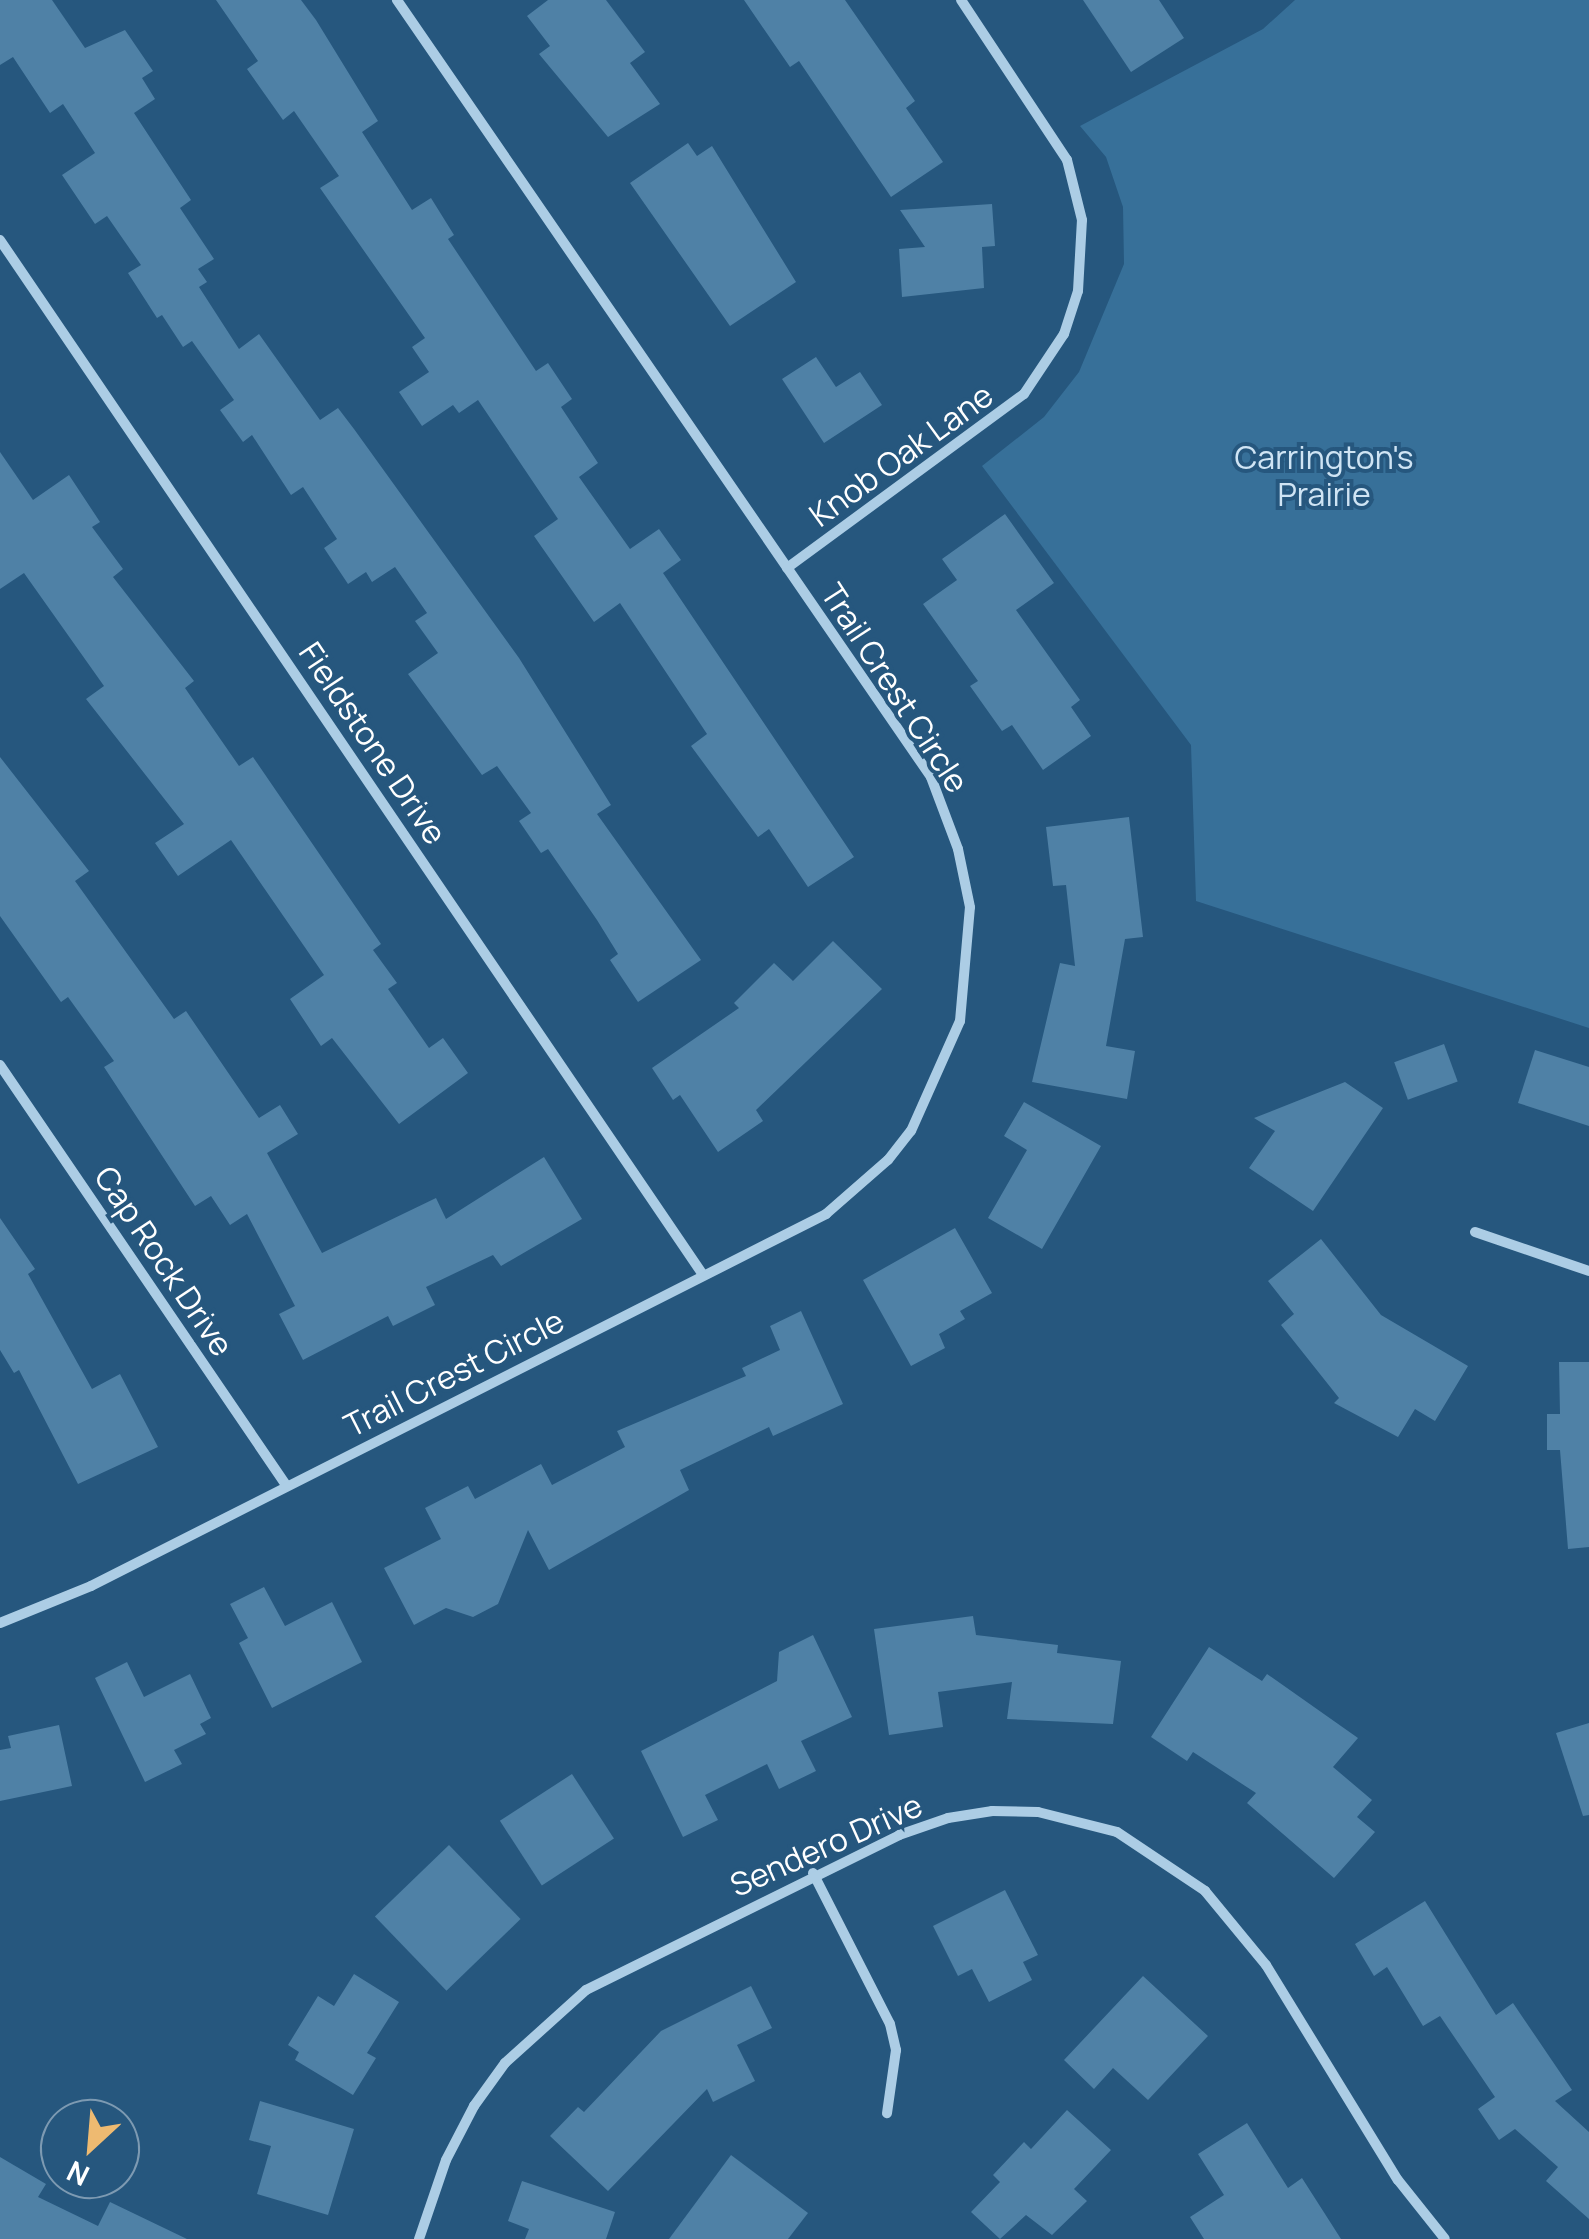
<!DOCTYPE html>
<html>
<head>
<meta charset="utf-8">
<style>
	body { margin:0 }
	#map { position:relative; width:1589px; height:2239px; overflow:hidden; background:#26577e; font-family:Manrope,sans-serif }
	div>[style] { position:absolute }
	.green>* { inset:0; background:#377099 }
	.building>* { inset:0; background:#4f81a6; transform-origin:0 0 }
	.street>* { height:10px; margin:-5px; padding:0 5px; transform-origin:5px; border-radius:5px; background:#accde5 }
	span { translate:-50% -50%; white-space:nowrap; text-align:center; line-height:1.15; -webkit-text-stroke:8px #26577e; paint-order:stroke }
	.street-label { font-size:32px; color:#fff }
	.park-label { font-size:32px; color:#cfe4f4 }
	.north { position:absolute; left:40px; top:2099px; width:100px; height:100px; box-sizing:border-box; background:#26577e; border:2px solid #7d9ab2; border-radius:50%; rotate:206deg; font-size:28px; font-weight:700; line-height:40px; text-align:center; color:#fff }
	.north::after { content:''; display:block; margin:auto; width:35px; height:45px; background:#eeba71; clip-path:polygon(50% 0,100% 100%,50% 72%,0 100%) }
</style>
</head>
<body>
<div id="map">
	<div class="green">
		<i style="clip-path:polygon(1295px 0,1589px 0,1589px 1028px,1196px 901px,1191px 745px,982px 466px,1044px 417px,1079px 372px,1124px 264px,1123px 207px,1106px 157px,1080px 126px,1263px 29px)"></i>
	</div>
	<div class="building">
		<i style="clip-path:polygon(0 0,52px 0,85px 48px,125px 30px,153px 71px,142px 78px,155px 99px,134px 113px,191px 200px,180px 208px,214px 259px,198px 269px,207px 282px,199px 287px,239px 349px,259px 334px,320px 420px,338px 408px,354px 429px,519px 658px,611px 805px,597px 814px,701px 960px,638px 1002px,610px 960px,618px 954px,597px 920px,548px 849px,541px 853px,519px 821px,531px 813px,497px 766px,482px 775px,408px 674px,438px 653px,415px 621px,427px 613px,395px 567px,372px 582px,366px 572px,348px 584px,324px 548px,337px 539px,303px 487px,291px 495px,252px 435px,243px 442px,220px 410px,234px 400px,192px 341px,183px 347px,162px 315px,157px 318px,128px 273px,141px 265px,107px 216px,95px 224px,62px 175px,95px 153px,63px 104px,50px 113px,13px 57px,0 65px)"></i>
		<i style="clip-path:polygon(216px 0,301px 0,316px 20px,378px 121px,362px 132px,412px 210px,431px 198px,454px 235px,448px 239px,536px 371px,548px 363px,572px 399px,561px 407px,598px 463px,579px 477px,630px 549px,659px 529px,681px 560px,663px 573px,854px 857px,808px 887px,769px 829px,758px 837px,691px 746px,707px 734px,620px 603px,594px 622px,534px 536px,558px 519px,478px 400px,459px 413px,453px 405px,422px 426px,399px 392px,429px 372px,412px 347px,425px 338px,320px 188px,339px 176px,294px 111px,283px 120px,247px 69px,258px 61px)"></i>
		<i style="clip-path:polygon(548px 0,606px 0,645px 52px,630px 63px,660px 104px,608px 137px,539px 54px,550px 46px,527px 16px)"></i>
		<i style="clip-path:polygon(744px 0,845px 0,915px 101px,906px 108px,943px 162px,891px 197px,799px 61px,790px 67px)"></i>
		<i style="clip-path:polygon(1083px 0,1159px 0,1184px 38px,1131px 72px)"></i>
		<i style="clip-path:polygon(688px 143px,697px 156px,712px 146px,796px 282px,730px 326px,630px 183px)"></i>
		<i style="clip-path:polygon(992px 204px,995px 246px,982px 247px,984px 288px,902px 297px,899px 249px,925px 247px,900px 210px)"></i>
		<i style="clip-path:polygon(816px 357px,836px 387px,860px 372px,882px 405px,824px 443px,782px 379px)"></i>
		<i style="clip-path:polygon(0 452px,33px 500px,69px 475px,100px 522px,92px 527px,123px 569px,113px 577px,194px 681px,185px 688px,239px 766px,253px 757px,381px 944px,373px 950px,397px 983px,388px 989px,429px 1048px,443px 1038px,468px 1073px,399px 1124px,332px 1038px,321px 1046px,290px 999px,324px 975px,231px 840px,178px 876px,155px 843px,184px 824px,86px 699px,104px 686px,24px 573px,0 589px)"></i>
		<i style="clip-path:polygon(1005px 514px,1054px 583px,1016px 610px,1080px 700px,1071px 707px,1091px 736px,1043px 770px,1012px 725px,1002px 731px,970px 686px,978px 681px,923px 604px,957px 580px,942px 559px)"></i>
		<i style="clip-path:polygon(0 757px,89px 871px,75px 881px,174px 1019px,186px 1011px,259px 1118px,280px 1105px,298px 1134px,267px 1153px,322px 1253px,436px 1198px,446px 1219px,544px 1157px,582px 1219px,501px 1266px,493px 1255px,426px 1287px,435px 1305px,393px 1326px,388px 1316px,303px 1360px,279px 1314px,295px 1306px,247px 1214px,230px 1225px,211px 1196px,195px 1206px,104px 1067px,114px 1061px,68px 997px,61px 1002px,0 916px)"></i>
		<i style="clip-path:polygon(1129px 817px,1143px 937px,1125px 939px,1106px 1046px,1135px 1051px,1127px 1099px,1032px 1082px,1060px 963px,1075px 966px,1066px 885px,1053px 886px,1046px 827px)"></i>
		<i style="clip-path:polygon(833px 941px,882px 989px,756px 1110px,763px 1121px,718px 1152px,680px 1095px,673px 1100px,652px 1068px,739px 1008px,734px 1003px,774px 963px,793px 981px)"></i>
		<i style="left:1444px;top:1044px;width:40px;height:53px;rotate:70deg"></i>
		<i style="clip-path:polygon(1535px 1050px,1589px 1067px,1589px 1126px,1518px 1103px)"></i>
		<i style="clip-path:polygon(1345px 1082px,1383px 1108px,1313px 1211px,1249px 1168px,1275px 1131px,1254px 1118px)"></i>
		<i style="clip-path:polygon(1024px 1102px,1101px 1146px,1042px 1249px,988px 1218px,1027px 1150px,1004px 1136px)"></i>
		<i style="clip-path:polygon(0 1218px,35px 1269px,28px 1274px,92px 1389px,120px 1374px,158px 1447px,78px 1484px,19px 1370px,14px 1373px,0 1350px)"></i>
		<i style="clip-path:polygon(955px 1228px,992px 1293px,960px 1311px,965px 1319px,939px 1334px,945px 1348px,911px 1366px,863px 1280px)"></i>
		<i style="clip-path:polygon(1321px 1239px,1381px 1315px,1468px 1366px,1435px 1421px,1415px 1409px,1398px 1437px,1334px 1403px,1339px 1398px,1281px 1325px,1294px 1314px,1268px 1281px)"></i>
		<i style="clip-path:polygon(801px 1311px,843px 1404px,773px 1436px,769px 1427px,680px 1470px,689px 1490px,549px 1570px,528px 1530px,498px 1604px,473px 1617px,446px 1608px,414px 1625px,384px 1568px,441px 1539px,425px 1508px,468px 1486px,475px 1499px,541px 1464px,552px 1485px,625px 1447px,617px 1431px,746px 1376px,742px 1368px,780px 1350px,770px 1326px)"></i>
		<i style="clip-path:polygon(1559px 1362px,1589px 1362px,1589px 1547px,1568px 1549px,1560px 1450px,1547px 1450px,1547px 1414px,1560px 1414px)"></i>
		<i style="clip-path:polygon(264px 1587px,285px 1626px,332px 1602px,362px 1662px,272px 1708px,239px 1643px,248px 1638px,230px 1604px)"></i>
		<i style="clip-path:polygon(973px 1616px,976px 1635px,1058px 1645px,1057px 1653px,1121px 1661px,1113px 1724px,1007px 1719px,1012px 1682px,938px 1692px,943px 1727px,889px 1735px,874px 1629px)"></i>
		<i style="clip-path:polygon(813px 1635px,852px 1717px,801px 1741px,816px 1771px,779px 1789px,767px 1764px,705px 1795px,718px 1820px,683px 1837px,641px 1751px,777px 1681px,779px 1652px)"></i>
		<i style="clip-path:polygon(1209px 1647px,1262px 1681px,1267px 1674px,1358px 1738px,1333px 1767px,1372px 1800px,1357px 1817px,1375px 1832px,1334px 1878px,1247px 1803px,1256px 1793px,1193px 1752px,1187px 1761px,1151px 1737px)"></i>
		<i style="clip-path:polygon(127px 1662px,144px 1697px,190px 1674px,211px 1718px,200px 1724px,206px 1734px,174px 1750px,182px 1764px,145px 1782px,95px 1678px)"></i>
		<i style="clip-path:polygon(1589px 1723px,1589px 1815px,1583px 1816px,1556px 1733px)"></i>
		<i style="clip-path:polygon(59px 1725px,72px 1786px,0 1801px,0 1750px,11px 1748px,8px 1736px)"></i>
		<i style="left:572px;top:1774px;width:77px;height:86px;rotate:57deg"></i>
		<i style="left:449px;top:1845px;width:103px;height:103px;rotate:46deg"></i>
		<i style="clip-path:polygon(1005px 1890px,1038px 1955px,1023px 1962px,1032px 1980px,989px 2002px,972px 1969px,958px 1976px,933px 1926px)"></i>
		<i style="clip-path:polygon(1425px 1901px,1496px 2015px,1513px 2003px,1572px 2090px,1555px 2101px,1589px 2132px,1589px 2219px,1546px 2181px,1558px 2167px,1515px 2129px,1499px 2140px,1478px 2109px,1495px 2097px,1440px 2016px,1423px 2026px,1387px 1967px,1374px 1976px,1355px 1944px)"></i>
		<i style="clip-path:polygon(354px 1974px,399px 2002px,367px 2053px,376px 2058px,353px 2095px,295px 2060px,299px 2052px,288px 2045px,318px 1996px,334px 2006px)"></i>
		<i style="clip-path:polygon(1143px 1976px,1208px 2036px,1148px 2100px,1113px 2068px,1094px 2089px,1064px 2060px)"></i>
		<i style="clip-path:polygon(751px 1986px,772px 2028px,737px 2045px,755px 2081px,713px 2102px,707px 2089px,608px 2191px,550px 2136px,578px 2107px,584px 2112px,661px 2031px)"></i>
		<i style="clip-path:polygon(260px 2101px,354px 2129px,328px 2215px,257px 2194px,271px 2146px,249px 2140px)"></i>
		<i style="clip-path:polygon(1067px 2110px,1111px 2150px,1074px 2189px,1087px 2201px,1052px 2235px,1026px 2215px,1000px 2239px,971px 2212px,1000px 2182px,993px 2175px,1024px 2142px,1031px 2149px)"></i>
		<i style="clip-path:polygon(1247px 2123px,1288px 2188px,1302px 2178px,1341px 2239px,1204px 2239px,1190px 2217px,1224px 2195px,1198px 2154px)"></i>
		<i style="clip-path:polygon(731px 2155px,808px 2213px,788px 2239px,669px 2239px)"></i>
		<i style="clip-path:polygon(0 2157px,46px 2184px,38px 2197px,98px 2226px,110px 2202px,187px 2239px,0 2239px)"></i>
		<i style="clip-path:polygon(522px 2181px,615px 2212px,606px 2239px,525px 2239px,529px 2229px,508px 2221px)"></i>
	</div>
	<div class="street">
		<i style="left:0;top:240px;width:1251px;rotate:55.81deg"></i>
		<i style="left:787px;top:568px;width:294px;rotate:-36.3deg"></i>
		<i style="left:1024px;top:394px;width:72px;rotate:-56.3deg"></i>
		<i style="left:1064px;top:334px;width:45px;rotate:-72deg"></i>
		<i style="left:1078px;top:291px;width:71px;rotate:-86.8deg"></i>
		<i style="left:1082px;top:220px;width:62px;rotate:-104deg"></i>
		<i style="left:1067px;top:160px;width:192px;rotate:-123.5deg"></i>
		<i style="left:0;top:1065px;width:508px;rotate:55.75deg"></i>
		<i style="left:1475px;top:1232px;width:120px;rotate:18.9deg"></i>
		<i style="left:0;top:1623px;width:98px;rotate:-22.1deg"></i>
		<i style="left:91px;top:1586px;width:824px;rotate:-26.84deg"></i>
		<i style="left:826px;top:1214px;width:82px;rotate:-41.1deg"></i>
		<i style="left:888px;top:1160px;width:37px;rotate:-52deg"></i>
		<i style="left:911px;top:1131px;width:120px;rotate:-66deg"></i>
		<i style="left:960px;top:1021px;width:114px;rotate:-85deg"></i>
		<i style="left:970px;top:907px;width:59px;rotate:-101.7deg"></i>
		<i style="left:958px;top:849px;width:77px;rotate:-110.6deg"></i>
		<i style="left:931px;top:777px;width:943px;rotate:-124.5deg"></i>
		<i style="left:813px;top:1873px;width:169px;rotate:63deg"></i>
		<i style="left:890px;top:2024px;width:27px;rotate:77deg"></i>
		<i style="left:896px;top:2050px;width:64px;rotate:98.1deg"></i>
		<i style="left:419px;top:2239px;width:83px;rotate:-71.1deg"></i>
		<i style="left:446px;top:2160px;width:61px;rotate:-62.6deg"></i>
		<i style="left:474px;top:2106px;width:53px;rotate:-54.2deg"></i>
		<i style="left:505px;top:2063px;width:109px;rotate:-42deg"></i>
		<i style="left:586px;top:1990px;width:349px;rotate:-26.3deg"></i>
		<i style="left:899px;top:1835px;width:52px;rotate:-19.1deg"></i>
		<i style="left:948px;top:1818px;width:45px;rotate:-9deg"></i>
		<i style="left:992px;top:1811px;width:46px;rotate:1.2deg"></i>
		<i style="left:1038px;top:1812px;width:81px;rotate:14.2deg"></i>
		<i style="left:1117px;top:1832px;width:106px;rotate:33.8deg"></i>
		<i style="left:1205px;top:1891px;width:96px;rotate:50.5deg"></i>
		<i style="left:1266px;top:1965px;width:252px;rotate:58.5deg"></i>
		<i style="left:1398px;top:2180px;width:75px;rotate:51.5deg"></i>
	</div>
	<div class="street-label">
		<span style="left:901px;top:455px;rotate:-36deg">Knob Oak Lane</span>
		<span style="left:895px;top:688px;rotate:57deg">Trail Crest Circle</span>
		<span style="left:373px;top:743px;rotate:56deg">Fieldstone Drive</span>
		<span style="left:164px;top:1261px;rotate:56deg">Cap Rock Drive</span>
		<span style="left:454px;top:1373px;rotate:-27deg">Trail Crest Circle</span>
		<span style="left:826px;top:1845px;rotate:-24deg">Sendero Drive</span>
	</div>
	<div class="park-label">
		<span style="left:1324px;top:476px">Carrington's<br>Prairie</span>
	</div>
	<div class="north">N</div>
</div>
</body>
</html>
